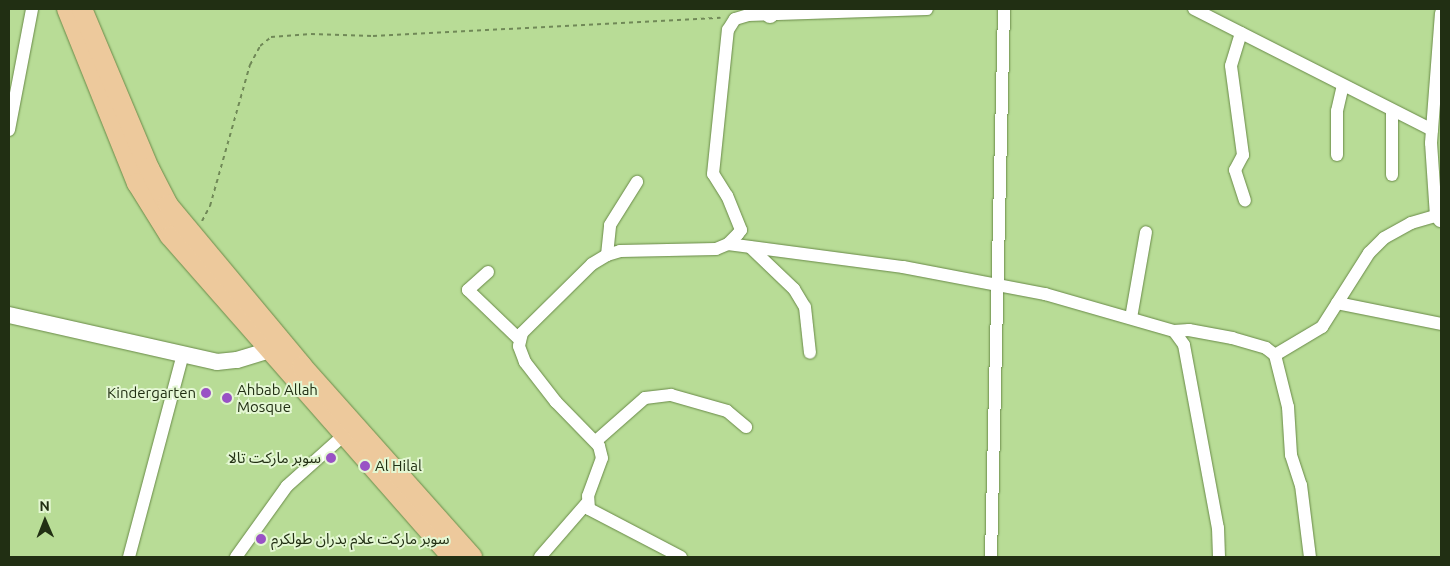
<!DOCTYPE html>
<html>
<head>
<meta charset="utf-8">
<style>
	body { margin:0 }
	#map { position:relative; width:1450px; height:566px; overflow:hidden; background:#b8dc96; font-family:Ubuntu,"Noto Sans Arabic",sans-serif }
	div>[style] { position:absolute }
	.path>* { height:2px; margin-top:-1px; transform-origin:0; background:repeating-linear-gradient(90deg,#708957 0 4px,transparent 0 8px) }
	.roads { filter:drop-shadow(0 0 1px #698a48) drop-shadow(0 0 1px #698a48) }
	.minor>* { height:12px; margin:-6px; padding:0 6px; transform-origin:6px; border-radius:6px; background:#fff }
	.tertiary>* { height:16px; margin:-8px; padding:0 8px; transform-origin:8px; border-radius:8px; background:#fff }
	.primary>* { height:20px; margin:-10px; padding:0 10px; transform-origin:10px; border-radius:10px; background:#edc99c }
	.dots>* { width:14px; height:14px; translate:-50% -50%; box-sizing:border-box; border:2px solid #e4f7d3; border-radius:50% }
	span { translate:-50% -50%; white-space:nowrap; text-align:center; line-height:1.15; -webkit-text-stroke:4px #e4f7d3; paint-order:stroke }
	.poi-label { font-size:15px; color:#212f13 }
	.left { translate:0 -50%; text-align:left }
	.right { translate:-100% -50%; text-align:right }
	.frame { position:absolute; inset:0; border:10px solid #212f13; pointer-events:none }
	.north { position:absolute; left:20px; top:496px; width:50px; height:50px; -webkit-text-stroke:4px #e4f7d3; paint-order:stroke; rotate:359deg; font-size:14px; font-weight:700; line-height:20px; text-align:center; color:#212f13 }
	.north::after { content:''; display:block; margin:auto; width:18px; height:22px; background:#212f13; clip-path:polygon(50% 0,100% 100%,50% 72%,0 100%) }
</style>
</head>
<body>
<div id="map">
	<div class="path">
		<i style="left:202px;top:221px;width:17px;rotate:-62deg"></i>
		<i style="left:210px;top:206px;width:147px;rotate:-74.2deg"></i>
		<i style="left:250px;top:65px;width:21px;rotate:-62deg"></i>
		<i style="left:260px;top:46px;width:14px;rotate:-39deg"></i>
		<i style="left:271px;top:37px;width:40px;rotate:-4.3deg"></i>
		<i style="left:311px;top:34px;width:62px;rotate:1.8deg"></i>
		<i style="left:373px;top:36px;width:348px;rotate:-3deg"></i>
	</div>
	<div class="roads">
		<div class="minor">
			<i style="left:1194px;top:9px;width:267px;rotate:26.9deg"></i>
			<i style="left:1241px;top:33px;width:34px;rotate:107deg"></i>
			<i style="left:1231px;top:66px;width:90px;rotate:82.3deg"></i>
			<i style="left:1243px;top:155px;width:17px;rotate:118deg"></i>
			<i style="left:1235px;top:170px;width:32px;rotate:72deg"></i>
			<i style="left:9px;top:130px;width:123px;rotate:-79.2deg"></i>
			<i style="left:1337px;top:155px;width:44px;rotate:-90deg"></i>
			<i style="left:1337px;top:111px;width:26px;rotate:-77deg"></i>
			<i style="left:1392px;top:175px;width:64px;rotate:-90deg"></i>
			<i style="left:1440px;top:221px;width:6px;rotate:-129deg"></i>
			<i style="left:1436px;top:216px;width:73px;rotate:-93.9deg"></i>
			<i style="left:1431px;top:143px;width:130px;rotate:-85.6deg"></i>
			<i style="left:728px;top:244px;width:177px;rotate:7.5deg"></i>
			<i style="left:903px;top:267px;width:145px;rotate:10.8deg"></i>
			<i style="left:1045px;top:294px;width:134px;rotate:16deg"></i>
			<i style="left:1174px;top:331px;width:17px;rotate:54deg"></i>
			<i style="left:1184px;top:345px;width:186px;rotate:79.5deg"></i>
			<i style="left:1218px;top:528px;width:29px;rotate:88deg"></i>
			<i style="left:750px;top:247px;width:61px;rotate:43.7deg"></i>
			<i style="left:794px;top:289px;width:21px;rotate:59deg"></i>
			<i style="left:805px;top:307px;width:46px;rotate:83.8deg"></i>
			<i style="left:607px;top:255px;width:30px;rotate:-84deg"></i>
			<i style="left:610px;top:225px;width:51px;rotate:-57.9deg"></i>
			<i style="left:488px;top:272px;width:27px;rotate:138deg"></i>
			<i style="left:468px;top:290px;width:72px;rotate:43.9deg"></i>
			<i style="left:1337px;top:303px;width:106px;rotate:11.4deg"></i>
			<i style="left:1131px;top:318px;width:87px;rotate:-80.1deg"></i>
			<i style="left:1174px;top:331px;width:15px;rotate:-4deg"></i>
			<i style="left:1189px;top:330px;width:44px;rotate:10.5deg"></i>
			<i style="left:1232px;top:338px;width:35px;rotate:16deg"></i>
			<i style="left:1266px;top:348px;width:11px;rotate:38deg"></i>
			<i style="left:1275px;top:355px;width:54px;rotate:76deg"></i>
			<i style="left:1288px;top:407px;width:48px;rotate:86.4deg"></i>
			<i style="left:1291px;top:455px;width:32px;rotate:72deg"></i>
			<i style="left:1301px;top:485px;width:73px;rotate:82.9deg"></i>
			<i style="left:1275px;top:355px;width:55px;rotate:-30.8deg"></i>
			<i style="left:1322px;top:327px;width:88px;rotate:-57.6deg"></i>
			<i style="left:1369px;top:253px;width:21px;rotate:-45deg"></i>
			<i style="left:1384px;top:238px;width:31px;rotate:-29deg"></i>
			<i style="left:1411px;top:223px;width:26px;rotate:-16deg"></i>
			<i style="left:596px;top:441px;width:65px;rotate:-41.3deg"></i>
			<i style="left:645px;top:398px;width:26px;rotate:-7deg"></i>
			<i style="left:671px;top:395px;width:58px;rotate:15.9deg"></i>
			<i style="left:727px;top:411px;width:25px;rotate:40deg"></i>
			<i style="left:129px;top:557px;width:210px;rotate:-75.1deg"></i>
			<i style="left:236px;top:557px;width:87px;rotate:-54.3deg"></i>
			<i style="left:287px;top:486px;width:75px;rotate:-41.8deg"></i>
			<i style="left:540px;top:557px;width:72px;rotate:-49deg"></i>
			<i style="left:681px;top:557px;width:104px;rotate:-152.4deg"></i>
			<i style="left:589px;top:509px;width:13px;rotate:-94deg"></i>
			<i style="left:588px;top:496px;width:40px;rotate:-69.8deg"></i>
			<i style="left:602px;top:458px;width:12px;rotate:-104deg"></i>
			<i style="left:599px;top:446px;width:62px;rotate:-134.3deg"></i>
			<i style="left:556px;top:402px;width:51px;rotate:-127.8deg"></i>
			<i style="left:525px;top:362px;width:17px;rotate:-111deg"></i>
			<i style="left:519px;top:346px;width:13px;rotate:-77deg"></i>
			<i style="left:522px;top:333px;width:98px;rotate:-44.6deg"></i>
			<i style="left:592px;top:264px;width:17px;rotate:-31deg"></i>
			<i style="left:607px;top:255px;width:14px;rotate:-17deg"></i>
			<i style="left:620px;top:251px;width:96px;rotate:-1.2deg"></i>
			<i style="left:716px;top:249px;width:13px;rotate:-23deg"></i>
			<i style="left:728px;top:244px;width:14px;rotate:-45deg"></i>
			<i style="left:738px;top:234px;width:5px;rotate:-53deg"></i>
			<i style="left:741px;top:230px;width:37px;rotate:-112deg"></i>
			<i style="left:727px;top:196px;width:26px;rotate:-122deg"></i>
			<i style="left:713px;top:174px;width:145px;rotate:-84.1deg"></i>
			<i style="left:728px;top:30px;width:13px;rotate:-58deg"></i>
			<i style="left:735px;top:19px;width:14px;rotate:-17deg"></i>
			<i style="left:748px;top:15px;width:179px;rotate:-1.9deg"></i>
			<i style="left:991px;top:557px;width:548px;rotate:-88.64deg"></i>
		</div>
		<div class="tertiary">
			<i style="left:770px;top:15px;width:6px;rotate:-90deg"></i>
			<i style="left:9px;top:315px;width:213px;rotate:12.7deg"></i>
			<i style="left:217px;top:362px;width:20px;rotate:-6deg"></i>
			<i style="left:237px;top:360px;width:34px;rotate:-17deg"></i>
		</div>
		<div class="primary">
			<i style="left:67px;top:9px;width:188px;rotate:68.1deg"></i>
			<i style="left:137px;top:183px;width:62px;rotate:58.1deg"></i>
			<i style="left:170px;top:236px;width:427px;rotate:48.7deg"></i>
			<i style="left:82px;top:9px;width:173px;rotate:67.2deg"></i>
			<i style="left:149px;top:168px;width:42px;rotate:62.8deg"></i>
			<i style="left:168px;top:205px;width:209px;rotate:50.2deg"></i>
			<i style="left:302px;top:366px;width:256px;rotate:48.3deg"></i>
		</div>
	</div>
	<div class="dots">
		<i style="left:206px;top:393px;background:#9952c5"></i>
		<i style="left:227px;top:398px;background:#9952c5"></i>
		<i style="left:331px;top:458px;background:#9952c5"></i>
		<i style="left:365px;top:466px;background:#9952c5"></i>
		<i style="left:261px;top:539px;background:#9952c5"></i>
	</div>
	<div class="poi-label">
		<span class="left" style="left:237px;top:398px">Ahbab Allah<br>Mosque</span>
		<span class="right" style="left:196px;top:393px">Kindergarten</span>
		<span class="right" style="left:321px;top:458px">سوبر ماركت تالا</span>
		<span class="left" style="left:375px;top:466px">Al Hilal</span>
		<span class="left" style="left:271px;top:539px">سوبر ماركت علام بدران طولكرم</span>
	</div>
	<div class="frame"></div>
	<div class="north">N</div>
</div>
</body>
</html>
